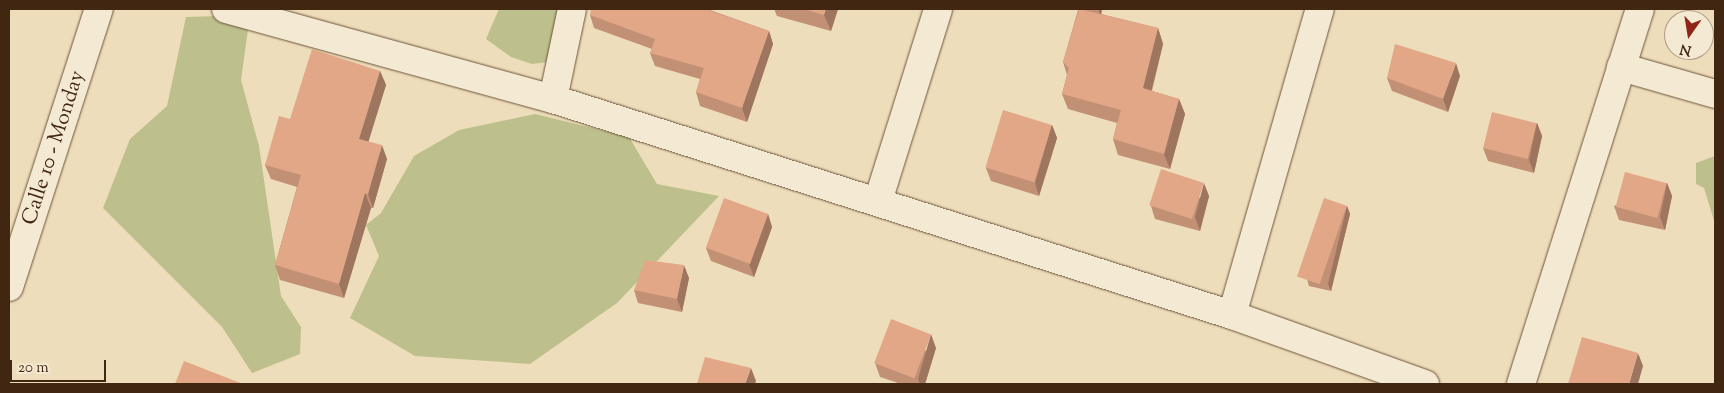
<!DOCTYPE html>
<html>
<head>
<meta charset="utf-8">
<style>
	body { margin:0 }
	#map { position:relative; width:1724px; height:393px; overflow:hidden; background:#eeddba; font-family:"Sorts Mill Goudy",serif }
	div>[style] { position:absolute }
	.green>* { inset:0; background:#bdc08c }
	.roads { filter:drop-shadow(0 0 1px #6c543b) drop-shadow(0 0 1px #6c543b) }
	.minor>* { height:28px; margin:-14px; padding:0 14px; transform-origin:14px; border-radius:14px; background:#f4e9d2 }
	.tertiary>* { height:28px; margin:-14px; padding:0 14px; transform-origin:14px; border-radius:14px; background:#f4e9d2 }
	.wall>* { inset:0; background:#c29074 }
	.shaded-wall>* { inset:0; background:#9e755e }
	.building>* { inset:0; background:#e2a787; transform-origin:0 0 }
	span { translate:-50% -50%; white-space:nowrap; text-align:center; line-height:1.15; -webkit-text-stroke:5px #f4e9d2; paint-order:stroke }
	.street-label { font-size:21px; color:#412611 }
	.frame { position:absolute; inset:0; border:10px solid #412611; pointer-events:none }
	.north { position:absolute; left:1664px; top:10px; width:50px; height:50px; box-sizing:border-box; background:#f4e9d2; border:1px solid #ac9b85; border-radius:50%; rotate:193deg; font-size:14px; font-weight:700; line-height:20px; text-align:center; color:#412611 }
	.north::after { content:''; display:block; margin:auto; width:18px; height:22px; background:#8f2418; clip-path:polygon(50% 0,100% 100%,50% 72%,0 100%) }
	.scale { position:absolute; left:10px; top:360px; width:96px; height:22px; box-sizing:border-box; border:2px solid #412611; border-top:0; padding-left:6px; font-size:15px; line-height:18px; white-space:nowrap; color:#412611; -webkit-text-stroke:4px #f4e9d2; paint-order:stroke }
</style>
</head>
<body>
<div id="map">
	<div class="green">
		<i style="clip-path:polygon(499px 9px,568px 9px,555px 61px,532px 64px,511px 57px,486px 39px)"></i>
		<i style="clip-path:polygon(250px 15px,241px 80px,259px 146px,281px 296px,301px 327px,300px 354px,252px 373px,222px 327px,103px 208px,130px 139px,167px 106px,186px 17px)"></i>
		<i style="clip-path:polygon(535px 114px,629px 137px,657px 184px,719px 196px,617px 303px,530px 364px,415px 356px,350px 318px,379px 256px,366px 225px,381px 213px,414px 156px,459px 130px)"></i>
		<i style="clip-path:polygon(1715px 156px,1715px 224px,1704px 188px,1696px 184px,1696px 163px)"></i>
	</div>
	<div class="roads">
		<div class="minor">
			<i style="left:226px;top:9px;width:339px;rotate:15.4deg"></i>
			<i style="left:553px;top:99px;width:713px;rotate:17.65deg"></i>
			<i style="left:1232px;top:315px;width:205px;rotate:19.7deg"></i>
			<i style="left:1621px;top:67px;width:98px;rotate:16deg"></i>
			<i style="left:553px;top:99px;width:92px;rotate:-78.1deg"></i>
			<i style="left:878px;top:201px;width:201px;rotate:-72.6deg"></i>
			<i style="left:1232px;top:315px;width:318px;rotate:-74deg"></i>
			<i style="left:1521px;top:384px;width:393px;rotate:-72.4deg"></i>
		</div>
		<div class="tertiary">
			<i style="left:9px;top:287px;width:292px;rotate:-72.1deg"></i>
		</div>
	</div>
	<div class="wall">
		<i style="clip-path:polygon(710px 9px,710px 10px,769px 31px,773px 44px,747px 122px,700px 106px,696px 92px,700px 79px,655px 66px,650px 53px,652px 49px,594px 28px,590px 15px)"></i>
		<i style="clip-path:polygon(774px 9px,838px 9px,831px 31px,777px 16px)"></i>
		<i style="clip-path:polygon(1072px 9px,1102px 9px,1101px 14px,1158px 28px,1163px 44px,1152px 91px,1179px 99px,1185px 114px,1170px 169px,1118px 155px,1113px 139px,1117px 123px,1068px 109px,1062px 94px,1067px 75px,1063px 62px,1078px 10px)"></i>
		<i style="clip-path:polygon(380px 71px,386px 85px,368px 141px,387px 159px,373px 208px,371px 208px,344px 298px,280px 280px,275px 265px,297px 187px,271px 179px,265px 165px,290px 119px)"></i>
		<i style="clip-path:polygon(1460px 76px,1448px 112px,1392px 91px,1387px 78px)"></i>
		<i style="clip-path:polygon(1537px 123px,1542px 136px,1534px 173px,1488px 161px,1483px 148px)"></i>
		<i style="clip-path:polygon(1052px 125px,1057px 138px,1039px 196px,991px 181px,986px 168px)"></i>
		<i style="clip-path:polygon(1667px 183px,1672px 196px,1665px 230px,1619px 220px,1614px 206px)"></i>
		<i style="clip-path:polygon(1209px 196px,1200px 231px,1155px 219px,1151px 206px)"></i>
		<i style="clip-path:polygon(1347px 206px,1350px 214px,1331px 291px,1309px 286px,1307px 279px)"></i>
		<i style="clip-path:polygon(768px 214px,772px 227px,754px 277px,711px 261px,706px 248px)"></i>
		<i style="clip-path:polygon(689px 278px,682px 312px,638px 303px,634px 290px)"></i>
		<i style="clip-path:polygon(936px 348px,925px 384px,901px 384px,880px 377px,875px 363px)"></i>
	</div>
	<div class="shaded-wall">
		<i style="clip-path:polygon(826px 9px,838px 9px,831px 31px,824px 15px)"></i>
		<i style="clip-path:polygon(1098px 9px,1102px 9px,1101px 16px)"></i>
		<i style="clip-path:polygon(1158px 28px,1163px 44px,1148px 104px,1143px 88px)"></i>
		<i style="clip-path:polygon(769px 31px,773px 44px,747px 122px,742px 108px)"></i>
		<i style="clip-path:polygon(1456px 63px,1460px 76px,1448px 112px,1443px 99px)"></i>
		<i style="clip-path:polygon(380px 71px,386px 85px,365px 153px,359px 139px)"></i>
		<i style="clip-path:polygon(1179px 99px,1185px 114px,1170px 169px,1164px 154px)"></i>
		<i style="clip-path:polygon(1537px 123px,1542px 136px,1534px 173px,1529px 160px)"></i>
		<i style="clip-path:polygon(1052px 125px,1057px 138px,1039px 196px,1035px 183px)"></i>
		<i style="clip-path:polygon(382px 145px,387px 159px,373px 208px,368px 194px)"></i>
		<i style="clip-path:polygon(1204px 183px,1209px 196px,1200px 231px,1195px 217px)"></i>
		<i style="clip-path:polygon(1667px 183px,1672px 196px,1665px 230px,1660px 217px)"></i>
		<i style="clip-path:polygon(365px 193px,371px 208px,344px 298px,339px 284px)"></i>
		<i style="clip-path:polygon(1347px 206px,1350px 214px,1331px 291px,1328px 284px)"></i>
		<i style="clip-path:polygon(768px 214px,772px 227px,754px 277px,749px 264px)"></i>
		<i style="clip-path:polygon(684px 265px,689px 278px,682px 312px,677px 299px)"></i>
		<i style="clip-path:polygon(931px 334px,936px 348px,925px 384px,920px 384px,918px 379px)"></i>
		<i style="clip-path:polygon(1638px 353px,1643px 366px,1638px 384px,1629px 384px)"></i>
		<i style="clip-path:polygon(751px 368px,756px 381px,755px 384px,745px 384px)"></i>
	</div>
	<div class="building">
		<i style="clip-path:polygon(591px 9px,705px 9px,769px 31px,742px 108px,696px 92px,704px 68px,650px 53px,655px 39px,590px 15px)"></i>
		<i style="clip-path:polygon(804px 9px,826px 9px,824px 15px)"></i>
		<i style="clip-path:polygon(1079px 9px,1158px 28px,1143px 88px,1179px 99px,1164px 154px,1113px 139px,1121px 110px,1062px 94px,1069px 68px,1063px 62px)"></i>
		<i style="clip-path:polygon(1395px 44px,1456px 63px,1443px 99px,1387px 78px)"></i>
		<i style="clip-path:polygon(312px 49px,380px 71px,359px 139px,382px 145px,368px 194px,365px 193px,339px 284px,275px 265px,301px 175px,265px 165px,279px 116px,290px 119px)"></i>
		<i style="left:1003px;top:110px;width:51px;height:60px;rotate:17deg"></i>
		<i style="left:1492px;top:112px;width:46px;height:37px;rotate:14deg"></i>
		<i style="left:1161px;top:169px;width:45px;height:38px;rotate:18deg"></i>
		<i style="left:1625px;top:172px;width:43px;height:36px;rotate:15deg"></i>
		<i style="left:724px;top:198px;width:47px;height:53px;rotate:20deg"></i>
		<i style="left:1324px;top:198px;width:24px;height:83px;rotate:19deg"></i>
		<i style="clip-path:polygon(645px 260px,684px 265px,677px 299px,634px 290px)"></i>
		<i style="left:891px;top:319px;width:43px;height:47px;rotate:21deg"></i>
		<i style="clip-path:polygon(1582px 337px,1638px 353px,1629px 384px,1568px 384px)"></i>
		<i style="clip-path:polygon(705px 357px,751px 368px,745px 384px,697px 384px)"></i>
		<i style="clip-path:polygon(184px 361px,243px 384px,175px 384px)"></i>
	</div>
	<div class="street-label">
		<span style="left:54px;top:148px;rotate:-72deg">Calle 10 - Monday</span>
	</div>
	<div class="frame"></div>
	<div class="north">N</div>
	<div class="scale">20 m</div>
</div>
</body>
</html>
